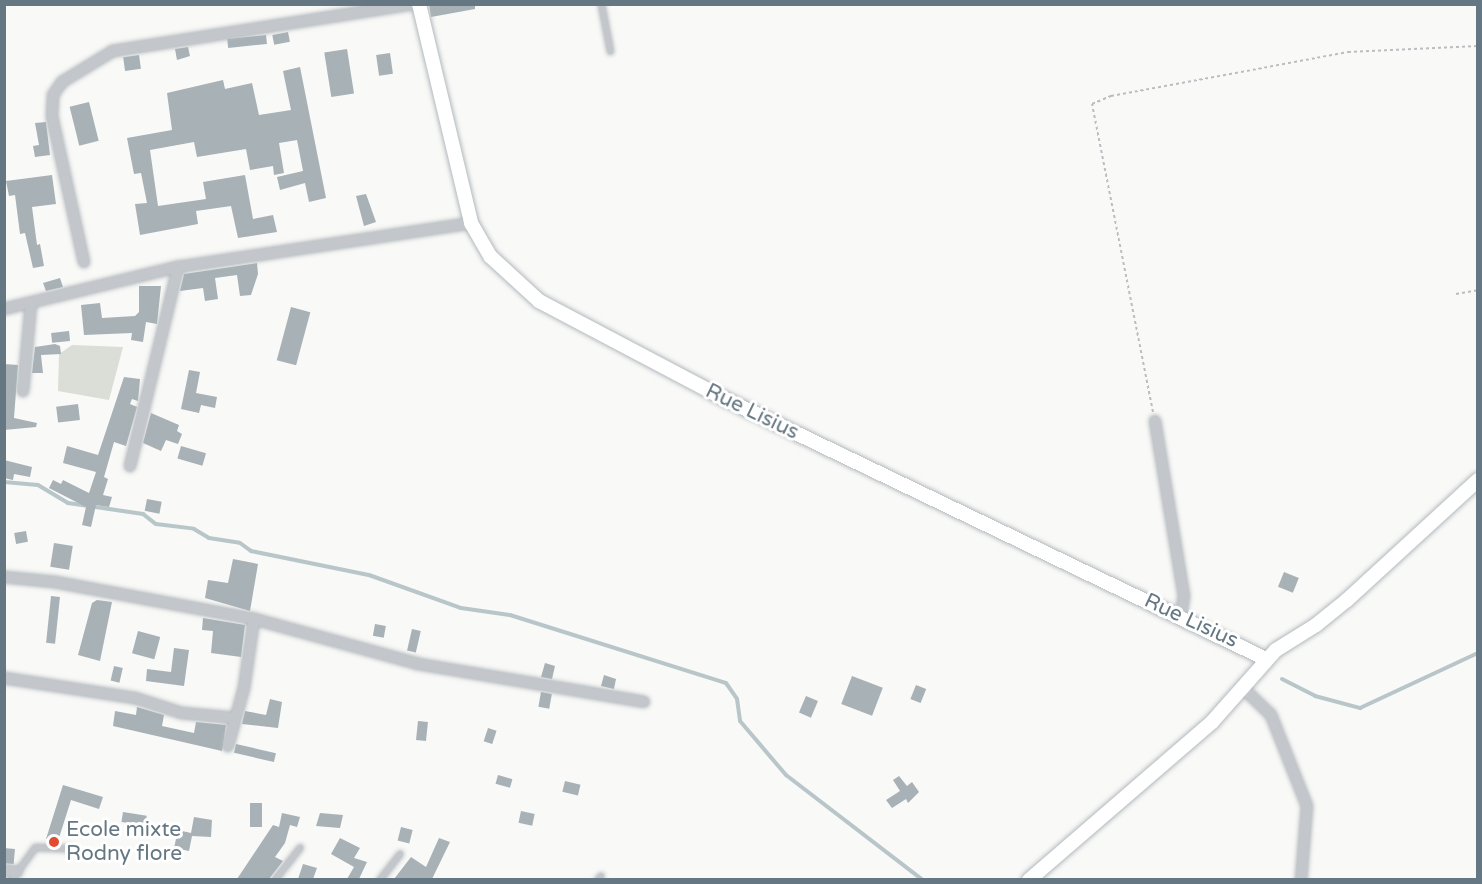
<!DOCTYPE html>
<html>
<head>
<meta charset="utf-8">
<style>
	body { margin:0 }
	#map { position:relative; width:1482px; height:884px; overflow:hidden; background:#f9f9f7; font-family:"Varela Round",sans-serif }
	div>[style] { position:absolute }
	.green>* { inset:0; background:#daded6 }
	.stream>* { height:4px; margin:-2px; padding:0 2px; transform-origin:2px; border-radius:2px; background:#b8c6c9 }
	.building>* { inset:0; background:#a7b1b6; transform-origin:0 0 }
	.path>* { height:2px; margin-top:-1px; transform-origin:0; background:repeating-linear-gradient(90deg,#bbbec1 0 3px,transparent 0 6px) }
	.roads { filter:drop-shadow(0 0 2px #b3b9be) drop-shadow(0 0 2px #b3b9be) }
	.lane>* { height:5px; margin:-2.5px; padding:0 2.5px; transform-origin:2.5px; border-radius:2.5px; background:#c3c7cb }
	.street>* { height:10px; margin:-5px; padding:0 5px; transform-origin:5px; border-radius:5px; background:#c3c7cb }
	.secondary>* { height:14px; margin:-7px; padding:0 7px; transform-origin:7px; border-radius:7px; background:#fff }
	.dots>* { width:16px; height:16px; translate:-50% -50%; box-sizing:border-box; border:3px solid #fff; border-radius:50% }
	span { translate:-50% -50%; white-space:nowrap; text-align:center; line-height:1.15; -webkit-text-stroke:6px #fff; paint-order:stroke }
	.street-label { font-size:21px; color:#657782 }
	.poi-label { font-size:21px; color:#657782 }
	.left { translate:0 -50%; text-align:left }
	.frame { position:absolute; inset:0; border:6px solid #657782; pointer-events:none }
</style>
</head>
<body>
<div id="map">
	<div class="green">
		<i style="clip-path:polygon(72px 345px,123px 347px,109px 400px,58px 391px,59px 354px)"></i>
	</div>
	<div class="stream">
		<i style="left:4px;top:482px;width:34px;rotate:5deg"></i>
		<i style="left:38px;top:485px;width:35px;rotate:31deg"></i>
		<i style="left:68px;top:503px;width:76px;rotate:8.3deg"></i>
		<i style="left:143px;top:514px;width:16px;rotate:38deg"></i>
		<i style="left:156px;top:524px;width:38px;rotate:7deg"></i>
		<i style="left:194px;top:529px;width:17px;rotate:31deg"></i>
		<i style="left:209px;top:538px;width:31px;rotate:9deg"></i>
		<i style="left:240px;top:543px;width:14px;rotate:36deg"></i>
		<i style="left:251px;top:551px;width:120px;rotate:11.5deg"></i>
		<i style="left:369px;top:575px;width:98px;rotate:19.7deg"></i>
		<i style="left:461px;top:608px;width:49px;rotate:8.1deg"></i>
		<i style="left:510px;top:615px;width:226px;rotate:17.5deg"></i>
		<i style="left:726px;top:683px;width:19px;rotate:55deg"></i>
		<i style="left:737px;top:699px;width:22px;rotate:82deg"></i>
		<i style="left:740px;top:721px;width:71px;rotate:49.6deg"></i>
		<i style="left:786px;top:775px;width:173px;rotate:37.5deg"></i>
		<i style="left:1282px;top:679px;width:37px;rotate:27deg"></i>
		<i style="left:1315px;top:696px;width:47px;rotate:14.9deg"></i>
		<i style="left:1360px;top:708px;width:130px;rotate:-25deg"></i>
	</div>
	<div class="building">
		<i style="clip-path:polygon(429px 4px,475px 4px,475px 9px,431px 17px)"></i>
		<i style="left:288px;top:32px;width:10px;height:16px;rotate:79deg"></i>
		<i style="left:266px;top:35px;width:9px;height:39px;rotate:84deg"></i>
		<i style="clip-path:polygon(188px 47px,190px 56px,177px 60px,175px 49px)"></i>
		<i style="left:347px;top:49px;width:45px;height:23px;rotate:81deg"></i>
		<i style="left:390px;top:53px;width:21px;height:14px;rotate:82deg"></i>
		<i style="left:139px;top:55px;width:14px;height:16px;rotate:82deg"></i>
		<i style="clip-path:polygon(300px 67px,326px 198px,309px 202px,305px 183px,280px 190px,277px 177px,303px 171px,297px 140px,279px 143px,284px 173px,274px 175px,273px 166px,250px 170px,246px 149px,197px 157px,194px 142px,150px 150px,158px 206px,206px 199px,203px 182px,245px 175px,253px 219px,273px 215px,277px 232px,238px 238px,231px 206px,196px 211px,198px 224px,140px 235px,135px 204px,147px 203px,141px 173px,134px 174px,127px 138px,172px 130px,167px 93px,223px 80px,225px 89px,252px 83px,259px 115px,291px 110px,283px 71px)"></i>
		<i style="left:89px;top:102px;width:40px;height:20px;rotate:76deg"></i>
		<i style="clip-path:polygon(46px 122px,50px 155px,35px 157px,33px 146px,39px 145px,35px 123px)"></i>
		<i style="clip-path:polygon(52px 175px,56px 204px,32px 207px,37px 245px,40px 244px,44px 266px,33px 268px,25px 233px,20px 234px,15px 195px,9px 196px,6px 181px)"></i>
		<i style="clip-path:polygon(366px 194px,376px 222px,364px 226px,356px 196px)"></i>
		<i style="clip-path:polygon(257px 263px,258px 274px,251px 295px,240px 296px,237px 275px,215px 278px,218px 299px,205px 301px,203px 288px,180px 291px,184px 274px)"></i>
		<i style="clip-path:polygon(60px 278px,63px 287px,46px 291px,43px 283px)"></i>
		<i style="clip-path:polygon(139px 286px,161px 286px,157px 324px,146px 322px,143px 342px,131px 340px,132px 333px,84px 335px,81px 305px,100px 303px,102px 318px,135px 316px,139px 312px)"></i>
		<i style="left:291px;top:307px;width:20px;height:55px;rotate:15deg"></i>
		<i style="left:69px;top:331px;width:10px;height:18px;rotate:84deg"></i>
		<i style="clip-path:polygon(55px 344px,60px 346px,61px 354px,41px 355px,43px 373px,32px 373px,35px 347px)"></i>
		<i style="clip-path:polygon(4px 364px,18px 365px,14px 418px,37px 423px,36px 427px,4px 430px)"></i>
		<i style="clip-path:polygon(189px 370px,200px 372px,196px 393px,217px 397px,215px 408px,201px 405px,199px 413px,181px 409px)"></i>
		<i style="clip-path:polygon(124px 377px,140px 379px,138px 401px,132px 399px,130px 404px,137px 407px,126px 446px,114px 442px,104px 477px,108px 479px,103px 495px,112px 497px,109px 507px,96px 505px,91px 527px,82px 525px,86px 507px,49px 488px,53px 480px,61px 484px,63px 480px,89px 493px,96px 472px,63px 463px,67px 446px,98px 455px)"></i>
		<i style="left:78px;top:404px;width:16px;height:22px;rotate:83deg"></i>
		<i style="clip-path:polygon(151px 413px,179px 425px,177px 431px,182px 434px,178px 444px,166px 440px,161px 451px,143px 443px)"></i>
		<i style="left:181px;top:446px;width:26px;height:13px;rotate:16deg"></i>
		<i style="clip-path:polygon(4px 460px,32px 467px,30px 477px,14px 474px,13px 480px,4px 478px)"></i>
		<i style="left:147px;top:499px;width:15px;height:12px;rotate:11deg"></i>
		<i style="left:26px;top:531px;width:11px;height:12px;rotate:80deg"></i>
		<i style="left:54px;top:543px;width:19px;height:24px;rotate:9deg"></i>
		<i style="clip-path:polygon(233px 559px,258px 564px,250px 611px,205px 598px,208px 580px,228px 583px)"></i>
		<i style="left:1284px;top:572px;width:16px;height:16px;rotate:22deg"></i>
		<i style="left:51px;top:596px;width:9px;height:47px;rotate:6deg"></i>
		<i style="clip-path:polygon(97px 600px,112px 602px,100px 661px,78px 655px,92px 603px)"></i>
		<i style="clip-path:polygon(203px 618px,245px 625px,241px 657px,211px 653px,213px 631px,202px 630px)"></i>
		<i style="left:375px;top:624px;width:11px;height:12px;rotate:10deg"></i>
		<i style="left:412px;top:629px;width:9px;height:22px;rotate:13deg"></i>
		<i style="left:138px;top:631px;width:23px;height:23px;rotate:15deg"></i>
		<i style="clip-path:polygon(174px 648px,189px 650px,184px 686px,146px 681px,147px 669px,171px 672px)"></i>
		<i style="clip-path:polygon(545px 663px,555px 666px,552px 679px,541px 677px)"></i>
		<i style="left:114px;top:666px;width:9px;height:15px;rotate:13deg"></i>
		<i style="clip-path:polygon(604px 675px,616px 679px,614px 689px,601px 686px)"></i>
		<i style="left:852px;top:676px;width:33px;height:30px;rotate:21deg"></i>
		<i style="left:916px;top:685px;width:11px;height:15px;rotate:22deg"></i>
		<i style="left:541px;top:692px;width:11px;height:15px;rotate:10deg"></i>
		<i style="left:806px;top:696px;width:13px;height:18px;rotate:23deg"></i>
		<i style="clip-path:polygon(270px 699px,282px 702px,278px 728px,242px 724px,245px 711px,266px 715px)"></i>
		<i style="clip-path:polygon(137px 707px,164px 715px,162px 726px,194px 733px,196px 722px,226px 725px,222px 751px,113px 726px,115px 711px,136px 715px)"></i>
		<i style="left:418px;top:721px;width:10px;height:19px;rotate:6deg"></i>
		<i style="left:488px;top:728px;width:9px;height:14px;rotate:18deg"></i>
		<i style="left:236px;top:744px;width:41px;height:9px;rotate:13deg"></i>
		<i style="left:498px;top:775px;width:15px;height:9px;rotate:16deg"></i>
		<i style="clip-path:polygon(899px 776px,907px 786px,912px 782px,919px 792px,908px 803px,906px 799px,892px 808px,886px 800px,900px 791px,893px 780px)"></i>
		<i style="left:565px;top:781px;width:16px;height:11px;rotate:14deg"></i>
		<i style="clip-path:polygon(63px 785px,103px 797px,99px 809px,71px 800px,58px 841px,46px 839px)"></i>
		<i style="left:250px;top:803px;width:12px;height:24px"></i>
		<i style="left:521px;top:811px;width:14px;height:12px;rotate:12deg"></i>
		<i style="left:123px;top:812px;width:24px;height:10px;rotate:9deg"></i>
		<i style="clip-path:polygon(282px 813px,300px 817px,297px 827px,290px 825px,285px 843px,275px 857px,283px 861px,269px 879px,237px 879px,273px 825px,279px 827px)"></i>
		<i style="clip-path:polygon(320px 813px,343px 815px,340px 828px,316px 826px)"></i>
		<i style="clip-path:polygon(194px 817px,212px 820px,211px 837px,192px 836px,189px 851px,174px 848px,178px 830px,191px 833px)"></i>
		<i style="left:401px;top:827px;width:12px;height:14px;rotate:14deg"></i>
		<i style="clip-path:polygon(340px 838px,360px 848px,354px 858px,367px 862px,359px 879px,347px 879px,354px 867px,331px 854px)"></i>
		<i style="clip-path:polygon(439px 838px,450px 842px,432px 879px,394px 879px,411px 857px,426px 867px)"></i>
		<i style="left:4px;top:848px;width:11px;height:15px;rotate:5deg"></i>
		<i style="clip-path:polygon(303px 864px,317px 868px,313px 879px,298px 879px)"></i>
	</div>
	<div class="path">
		<i style="left:1456px;top:294px;width:22px;rotate:-10deg"></i>
		<i style="left:1153px;top:412px;width:314px;rotate:-101.2deg"></i>
		<i style="left:1092px;top:104px;width:21px;rotate:-23deg"></i>
		<i style="left:1111px;top:96px;width:241px;rotate:-10.5deg"></i>
		<i style="left:1348px;top:52px;width:130px;rotate:-2.6deg"></i>
	</div>
	<div class="roads">
		<div class="lane">
			<i style="left:601px;top:4px;width:48px;rotate:79.2deg"></i>
			<i style="left:11px;top:880px;width:41px;rotate:-54deg"></i>
			<i style="left:35px;top:847px;width:37px;rotate:2deg"></i>
			<i style="left:274px;top:880px;width:42px;rotate:-51.8deg"></i>
			<i style="left:379px;top:880px;width:34px;rotate:-52deg"></i>
			<i style="left:597px;top:880px;width:6px;rotate:-51deg"></i>
		</div>
		<div class="street">
			<i style="left:84px;top:262px;width:149px;rotate:-102.4deg"></i>
			<i style="left:52px;top:116px;width:21px;rotate:-87deg"></i>
			<i style="left:53px;top:95px;width:16px;rotate:-55deg"></i>
			<i style="left:62px;top:82px;width:60px;rotate:-31.3deg"></i>
			<i style="left:113px;top:51px;width:305px;rotate:-8.9deg"></i>
			<i style="left:4px;top:309px;width:179px;rotate:-13.6deg"></i>
			<i style="left:178px;top:267px;width:296px;rotate:-8.5deg"></i>
			<i style="left:23px;top:391px;width:88px;rotate:-84.8deg"></i>
			<i style="left:1155px;top:421px;width:177px;rotate:80.6deg"></i>
			<i style="left:1184px;top:596px;width:20px;rotate:99deg"></i>
			<i style="left:130px;top:466px;width:205px;rotate:-76.4deg"></i>
			<i style="left:4px;top:577px;width:51px;rotate:5.6deg"></i>
			<i style="left:55px;top:582px;width:202px;rotate:10.5deg"></i>
			<i style="left:254px;top:619px;width:170px;rotate:15.3deg"></i>
			<i style="left:418px;top:664px;width:229px;rotate:9.5deg"></i>
			<i style="left:4px;top:678px;width:133px;rotate:8.7deg"></i>
			<i style="left:135px;top:698px;width:49px;rotate:17.7deg"></i>
			<i style="left:182px;top:713px;width:53px;rotate:5.4deg"></i>
			<i style="left:1244px;top:689px;width:37px;rotate:44deg"></i>
			<i style="left:1271px;top:715px;width:98px;rotate:68.4deg"></i>
			<i style="left:1307px;top:806px;width:74px;rotate:94.6deg"></i>
			<i style="left:228px;top:746px;width:60px;rotate:-74.6deg"></i>
			<i style="left:244px;top:688px;width:70px;rotate:-81.8deg"></i>
			<i style="left:4px;top:870px;width:13px;rotate:9deg"></i>
		</div>
		<div class="secondary">
			<i style="left:419px;top:4px;width:225px;rotate:76.6deg"></i>
			<i style="left:471px;top:223px;width:39px;rotate:60deg"></i>
			<i style="left:491px;top:257px;width:65px;rotate:42.5deg"></i>
			<i style="left:539px;top:301px;width:210px;rotate:27.8deg"></i>
			<i style="left:725px;top:399px;width:600px;rotate:25.67deg"></i>
			<i style="left:1029px;top:880px;width:242px;rotate:-40.8deg"></i>
			<i style="left:1212px;top:722px;width:96px;rotate:-48.4deg"></i>
			<i style="left:1276px;top:650px;width:47px;rotate:-32deg"></i>
			<i style="left:1316px;top:625px;width:40px;rotate:-39deg"></i>
			<i style="left:1347px;top:600px;width:178px;rotate:-42.5deg"></i>
		</div>
	</div>
	<div class="dots">
		<i style="left:54px;top:842px;background:#e14b30"></i>
	</div>
	<div class="street-label">
		<span style="left:752px;top:412px;rotate:26deg">Rue Lisius</span>
		<span style="left:1191px;top:621px;rotate:25deg">Rue Lisius</span>
	</div>
	<div class="poi-label">
		<span class="left" style="left:66px;top:842px">Ecole mixte<br>Rodny flore</span>
	</div>
	<div class="frame"></div>
</div>
</body>
</html>
